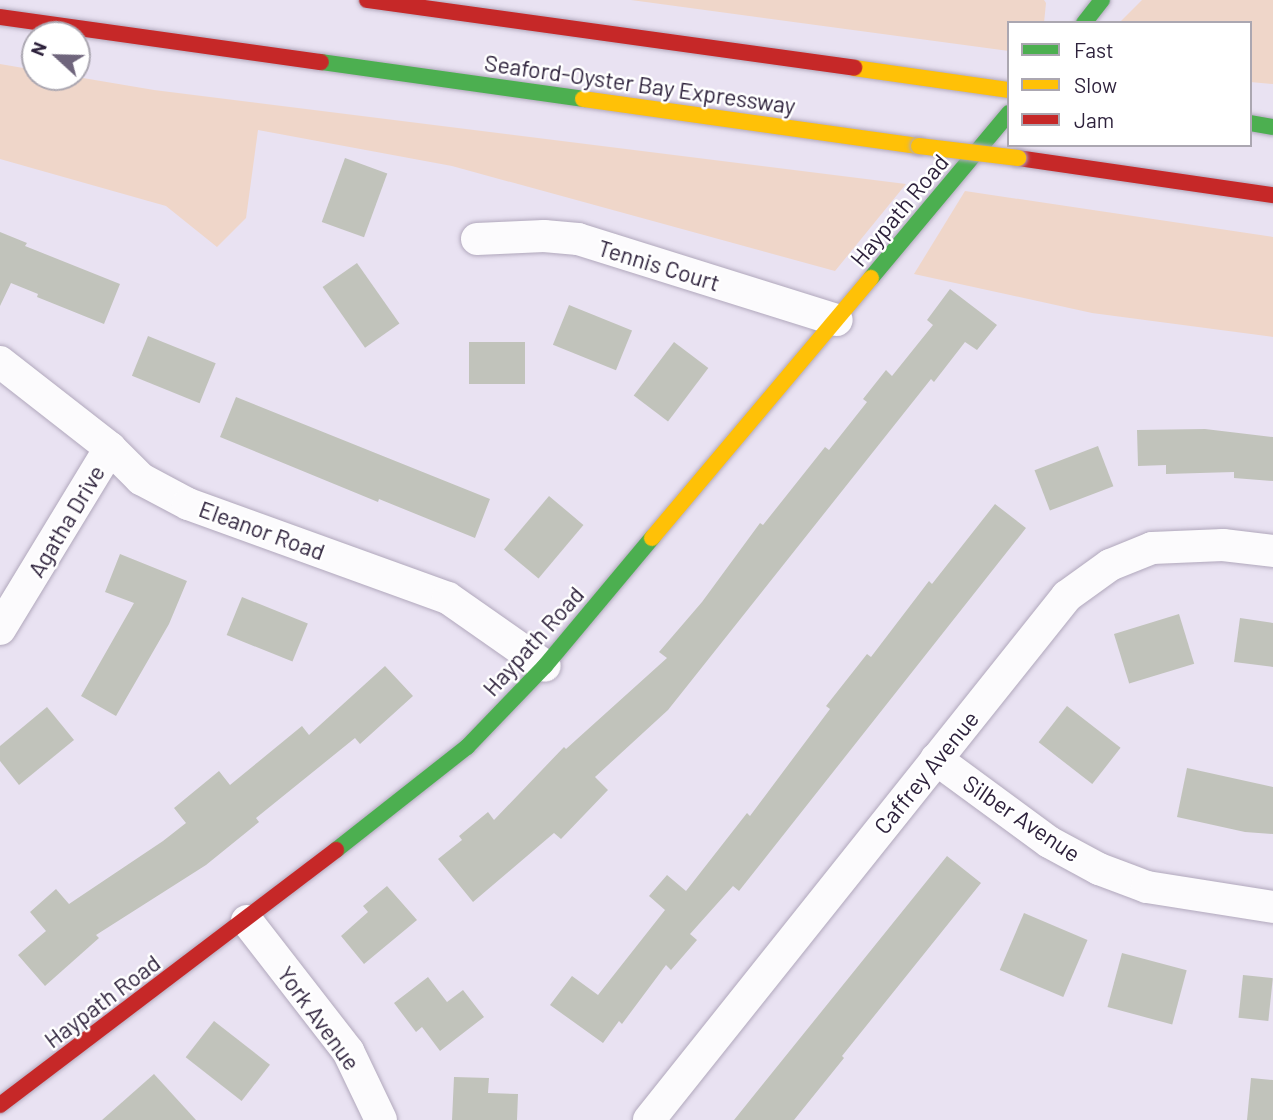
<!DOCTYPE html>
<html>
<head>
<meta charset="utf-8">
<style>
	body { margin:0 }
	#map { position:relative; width:1273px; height:1120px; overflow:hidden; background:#e9e2f2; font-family:Barlow,sans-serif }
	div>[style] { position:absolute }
	.green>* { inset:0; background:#efd6c9 }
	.building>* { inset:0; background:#c1c3bb; transform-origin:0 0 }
	.roads { filter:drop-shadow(0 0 2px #b1a8bc) drop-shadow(0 0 2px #b1a8bc) }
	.street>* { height:32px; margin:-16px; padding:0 16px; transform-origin:16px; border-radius:16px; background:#fcfbfd }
	.fast>* { height:16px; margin:-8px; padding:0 8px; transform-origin:8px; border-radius:8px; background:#4caf50 }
	.slow>* { height:16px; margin:-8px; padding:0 8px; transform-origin:8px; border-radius:8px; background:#ffc107 }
	.jam>* { height:16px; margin:-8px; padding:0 8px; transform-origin:8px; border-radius:8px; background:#c62828 }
	.bridges { filter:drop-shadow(0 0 2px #b1a8bc) drop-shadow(0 0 2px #b1a8bc) }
	.slow-bridge>* { height:16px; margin:-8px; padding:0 8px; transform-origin:8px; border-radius:8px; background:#ffc107 }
	span { translate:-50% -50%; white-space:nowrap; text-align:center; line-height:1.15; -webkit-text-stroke:5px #fff; paint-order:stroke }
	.street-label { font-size:23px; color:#2e223c }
	.legend { position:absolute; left:1007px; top:21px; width:245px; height:126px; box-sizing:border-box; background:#fff; border:2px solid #aba7b1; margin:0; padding:9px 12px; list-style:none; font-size:21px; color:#2e223c }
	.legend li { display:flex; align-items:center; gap:14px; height:35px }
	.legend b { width:35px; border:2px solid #aba7b1 }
	.north { position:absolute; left:21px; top:21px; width:70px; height:70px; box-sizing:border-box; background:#fff; border:2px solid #aba7b1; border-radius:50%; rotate:292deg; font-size:19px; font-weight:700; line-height:28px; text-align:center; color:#2e223c }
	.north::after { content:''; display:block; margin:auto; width:24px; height:32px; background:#6f657c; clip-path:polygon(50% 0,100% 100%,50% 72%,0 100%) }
</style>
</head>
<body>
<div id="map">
	<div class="green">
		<i style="clip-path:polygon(631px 0,1044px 0,1046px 3px,1044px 23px,1009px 23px,1009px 51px)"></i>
		<i style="clip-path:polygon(1142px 0,1273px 0,1273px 84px,1250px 82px,1250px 23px,1119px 23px)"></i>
		<i style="clip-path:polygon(0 64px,35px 70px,35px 77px,77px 77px,154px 90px,906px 184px,835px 271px,452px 166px,258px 130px,246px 218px,217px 247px,166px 206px,0 159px)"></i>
		<i style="clip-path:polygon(965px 191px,1273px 237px,1273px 337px,1092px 313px,914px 274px)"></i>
	</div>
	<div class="building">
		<i style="left:345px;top:158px;width:45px;height:68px;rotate:20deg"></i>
		<i style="clip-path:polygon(0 232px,27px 243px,25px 246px,120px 284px,104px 324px,37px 297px,38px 294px,11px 283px,0 306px)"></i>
		<i style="left:357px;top:263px;width:74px;height:42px;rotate:55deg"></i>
		<i style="clip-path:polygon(950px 289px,997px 325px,977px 350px,965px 342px,934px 382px,931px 379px,668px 710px,595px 777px,608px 790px,561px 839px,554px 833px,473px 902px,438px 859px,462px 840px,459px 836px,488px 812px,494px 820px,564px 747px,566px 749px,667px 658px,659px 652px,702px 602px,760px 523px,763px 525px,825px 447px,829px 450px,867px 402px,863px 399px,886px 370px,892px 376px,933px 325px,927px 320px)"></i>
		<i style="left:569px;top:305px;width:68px;height:43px;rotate:22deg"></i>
		<i style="left:148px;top:336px;width:73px;height:43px;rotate:22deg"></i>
		<i style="left:525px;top:342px;width:42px;height:56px;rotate:90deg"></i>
		<i style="left:674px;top:342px;width:43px;height:67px;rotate:37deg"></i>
		<i style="clip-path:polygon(236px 397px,490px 499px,475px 538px,379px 499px,378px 502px,220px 437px)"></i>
		<i style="clip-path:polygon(1205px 429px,1273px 437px,1273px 481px,1234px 478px,1234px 472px,1166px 474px,1166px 465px,1138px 466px,1137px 430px)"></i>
		<i style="left:1098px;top:446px;width:43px;height:68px;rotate:69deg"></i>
		<i style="left:549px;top:496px;width:45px;height:70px;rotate:40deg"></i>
		<i style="clip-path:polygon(995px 504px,1026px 528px,739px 891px,733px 886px,690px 934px,697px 940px,671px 970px,666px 965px,622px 1024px,619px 1021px,603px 1043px,550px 1005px,572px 976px,598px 995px,665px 910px,649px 896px,667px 875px,686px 891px,747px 813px,750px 816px,830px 709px,826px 706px,867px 654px,871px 657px,929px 581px,932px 584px)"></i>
		<i style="clip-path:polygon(120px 554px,187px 581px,169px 624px,116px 716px,81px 696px,134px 603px,105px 592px)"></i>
		<i style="left:242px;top:597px;width:71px;height:41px;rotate:22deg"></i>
		<i style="left:1179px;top:614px;width:52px;height:68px;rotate:73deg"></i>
		<i style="clip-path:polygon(1240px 618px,1273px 623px,1273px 667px,1234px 662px)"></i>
		<i style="clip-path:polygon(385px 666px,413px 696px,360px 744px,355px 738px,256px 818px,259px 822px,206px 865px,96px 935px,99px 938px,45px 986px,18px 955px,46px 931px,30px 912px,56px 889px,69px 904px,163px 841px,186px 823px,174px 808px,219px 771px,230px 785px,302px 726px,309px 735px)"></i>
		<i style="left:1067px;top:706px;width:68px;height:46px;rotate:38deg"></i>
		<i style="clip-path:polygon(47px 707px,74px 740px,19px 785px,0 761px,0 746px)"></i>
		<i style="clip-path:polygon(1187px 768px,1273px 787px,1273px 834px,1245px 832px,1177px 817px)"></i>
		<i style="clip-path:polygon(947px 856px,981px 883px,842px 1056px,844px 1058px,794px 1120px,734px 1120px)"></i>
		<i style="clip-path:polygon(387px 886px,417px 920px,364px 964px,341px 936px,368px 912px,363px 906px)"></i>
		<i style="left:1024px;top:913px;width:69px;height:62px;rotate:23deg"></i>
		<i style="left:1122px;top:953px;width:67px;height:56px;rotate:15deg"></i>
		<i style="left:1243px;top:975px;width:30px;height:43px;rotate:6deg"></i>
		<i style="clip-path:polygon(428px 977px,447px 1002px,463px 990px,484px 1017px,440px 1051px,422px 1027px,416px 1032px,394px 1003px)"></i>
		<i style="left:214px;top:1021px;width:71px;height:46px;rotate:38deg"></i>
		<i style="clip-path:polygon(154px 1074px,196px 1120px,102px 1120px)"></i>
		<i style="clip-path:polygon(454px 1077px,489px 1078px,488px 1093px,518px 1094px,517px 1120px,452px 1120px)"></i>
		<i style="clip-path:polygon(1251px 1078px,1273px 1080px,1273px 1120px,1247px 1120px)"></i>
	</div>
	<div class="roads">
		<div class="street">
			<i style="left:477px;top:239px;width:67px;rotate:-2.6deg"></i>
			<i style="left:544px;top:236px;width:34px;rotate:5deg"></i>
			<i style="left:578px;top:239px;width:271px;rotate:17.4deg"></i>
			<i style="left:0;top:362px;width:140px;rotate:38deg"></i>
			<i style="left:110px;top:448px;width:44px;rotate:45deg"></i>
			<i style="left:141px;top:479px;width:53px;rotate:28deg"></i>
			<i style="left:188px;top:504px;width:276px;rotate:19.9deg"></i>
			<i style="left:448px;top:598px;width:118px;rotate:35deg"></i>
			<i style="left:0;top:629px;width:212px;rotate:-58.7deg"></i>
			<i style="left:936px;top:759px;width:140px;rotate:36.3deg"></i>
			<i style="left:1049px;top:842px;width:57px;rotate:28.4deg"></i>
			<i style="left:1099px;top:869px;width:51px;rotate:20.6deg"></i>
			<i style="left:1147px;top:887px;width:128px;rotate:9deg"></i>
			<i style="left:247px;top:921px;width:165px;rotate:52.2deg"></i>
			<i style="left:348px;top:1051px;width:76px;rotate:64.4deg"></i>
			<i style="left:649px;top:1120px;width:670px;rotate:-51.42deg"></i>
			<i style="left:1067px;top:596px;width:53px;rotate:-35.8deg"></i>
			<i style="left:1110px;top:565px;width:45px;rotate:-22deg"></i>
			<i style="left:1152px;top:548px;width:71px;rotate:-2.4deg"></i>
			<i style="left:1223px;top:545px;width:50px;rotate:6.8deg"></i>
		</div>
		<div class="fast">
			<i style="left:1084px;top:23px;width:29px;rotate:-52deg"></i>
			<i style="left:321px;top:62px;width:265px;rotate:8deg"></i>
			<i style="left:1250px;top:123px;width:23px;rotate:10deg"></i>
			<i style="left:871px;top:278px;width:215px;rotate:-50.1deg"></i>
			<i style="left:336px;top:850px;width:167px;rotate:-38.2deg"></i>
			<i style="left:467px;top:747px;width:112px;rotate:-46.1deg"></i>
			<i style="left:545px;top:666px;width:167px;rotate:-50.1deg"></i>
		</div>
		<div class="slow">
			<i style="left:854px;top:68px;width:157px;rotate:8.1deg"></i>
			<i style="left:583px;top:99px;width:339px;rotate:8deg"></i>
			<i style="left:652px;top:538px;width:340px;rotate:-49.9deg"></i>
		</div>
		<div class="jam">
			<i style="left:367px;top:0;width:492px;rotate:7.9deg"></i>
			<i style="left:0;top:17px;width:324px;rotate:8deg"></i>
			<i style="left:1018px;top:158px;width:258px;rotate:8.3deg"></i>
			<i style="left:0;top:1105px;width:422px;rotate:-37.2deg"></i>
		</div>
	</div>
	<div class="bridges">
		<div class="slow-bridge">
			<i style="left:919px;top:146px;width:100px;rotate:6.9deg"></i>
		</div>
	</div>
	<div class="street-label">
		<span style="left:640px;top:84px;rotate:8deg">Seaford-Oyster Bay Expressway</span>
		<span style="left:899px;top:210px;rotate:-50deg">Haypath Road</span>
		<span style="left:659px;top:265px;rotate:17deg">Tennis Court</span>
		<span style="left:66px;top:521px;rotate:-59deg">Agatha Drive</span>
		<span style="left:262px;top:530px;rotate:20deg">Eleanor Road</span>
		<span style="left:533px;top:641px;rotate:-48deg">Haypath Road</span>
		<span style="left:926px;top:772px;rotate:-51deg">Caffrey Avenue</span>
		<span style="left:1022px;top:818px;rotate:34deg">Silber Avenue</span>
		<span style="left:102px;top:1001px;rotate:-37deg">Haypath Road</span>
		<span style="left:319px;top:1018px;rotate:54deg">York Avenue</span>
	</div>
	<ul class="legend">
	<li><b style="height:9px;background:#4caf50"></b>Fast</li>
	<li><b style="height:9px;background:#ffc107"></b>Slow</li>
	<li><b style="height:9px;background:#c62828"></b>Jam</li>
	</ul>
	<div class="north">N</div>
</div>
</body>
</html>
